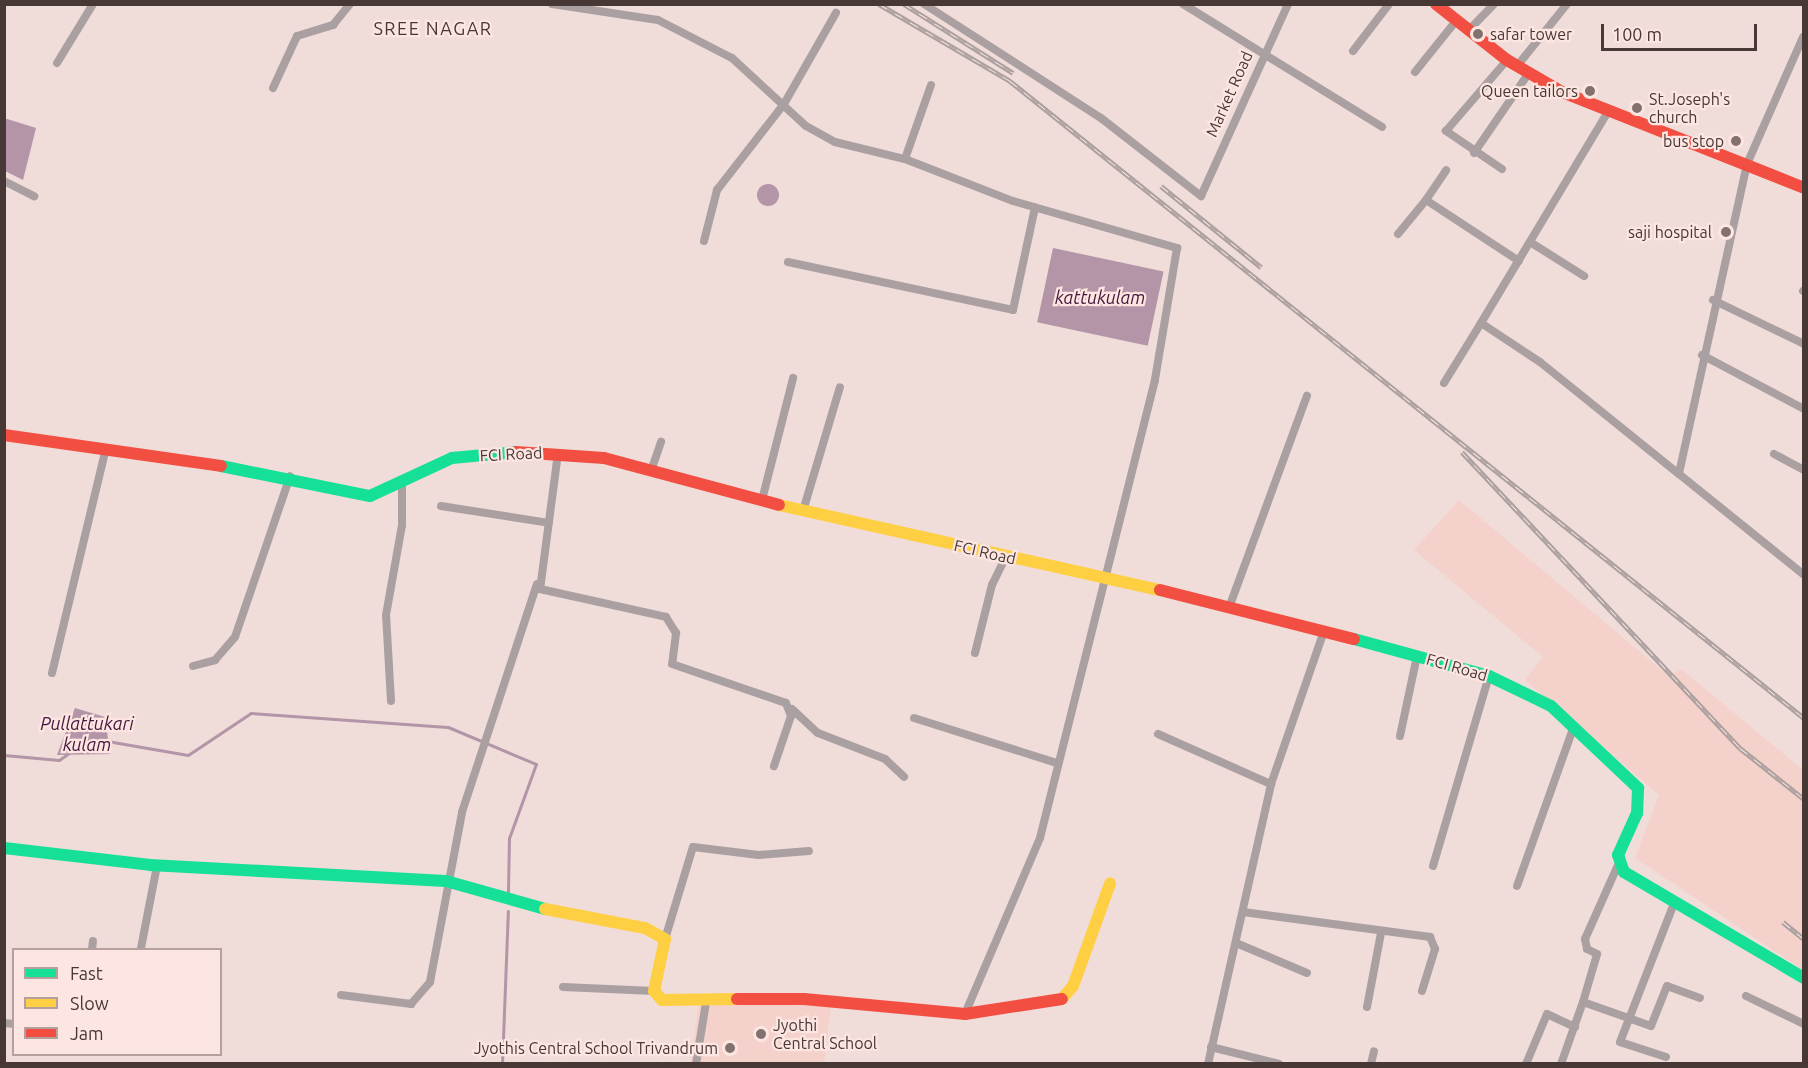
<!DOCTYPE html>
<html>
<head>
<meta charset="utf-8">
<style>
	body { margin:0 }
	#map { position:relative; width:1808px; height:1068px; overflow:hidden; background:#f0dcd8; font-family:Ubuntu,sans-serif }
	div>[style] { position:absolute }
	.built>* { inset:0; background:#f4d2cb }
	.water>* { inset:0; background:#b395a7; transform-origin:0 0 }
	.round { border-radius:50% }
	.stream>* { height:3px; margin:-1.5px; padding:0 1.5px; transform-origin:1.5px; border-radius:1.5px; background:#b395a7 }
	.street>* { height:8px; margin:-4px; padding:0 4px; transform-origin:4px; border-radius:4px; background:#aaa0a1 }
	.fast>* { height:12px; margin:-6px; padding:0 6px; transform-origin:6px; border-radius:6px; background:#16e098 }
	.slow>* { height:12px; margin:-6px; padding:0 6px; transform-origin:6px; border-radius:6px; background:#ffcf43 }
	.jam>* { height:12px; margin:-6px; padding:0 6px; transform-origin:6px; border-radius:6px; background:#f24e42 }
	.rail>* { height:5px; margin-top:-2.5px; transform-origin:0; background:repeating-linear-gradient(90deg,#fde6e1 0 9px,#aba09f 0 18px); box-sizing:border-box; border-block:2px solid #aba09f }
	.dots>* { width:16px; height:16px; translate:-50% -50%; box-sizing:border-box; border:3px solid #fde6e1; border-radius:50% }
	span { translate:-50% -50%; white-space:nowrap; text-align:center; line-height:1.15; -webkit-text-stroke:4.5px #fde6e1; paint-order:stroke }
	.poi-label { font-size:16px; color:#473835 }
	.left { translate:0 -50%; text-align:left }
	.right { translate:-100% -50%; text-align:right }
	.street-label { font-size:16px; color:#473835 }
	.neighbourhood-label { font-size:18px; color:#473835; letter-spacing:1.5px }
	.water-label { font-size:18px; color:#44173d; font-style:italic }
	.frame { position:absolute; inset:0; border:6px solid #473835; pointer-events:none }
	.legend { position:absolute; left:12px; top:948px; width:210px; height:108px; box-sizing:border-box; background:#fde6e1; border:2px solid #b4a09c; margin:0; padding:8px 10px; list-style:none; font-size:18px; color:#473835 }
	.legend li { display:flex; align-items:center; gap:12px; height:30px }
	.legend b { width:30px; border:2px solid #b4a09c }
	.scale { position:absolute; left:1601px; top:24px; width:156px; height:27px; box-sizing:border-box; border:3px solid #473835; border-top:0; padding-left:8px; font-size:18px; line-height:21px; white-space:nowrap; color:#473835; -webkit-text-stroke:4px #fde6e1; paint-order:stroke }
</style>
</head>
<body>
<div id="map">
	<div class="built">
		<i style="clip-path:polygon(1459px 500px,1669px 676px,1681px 669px,1803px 770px,1803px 970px,1635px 858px,1659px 795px,1525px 680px,1543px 657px,1414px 550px)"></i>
		<i style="clip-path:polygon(700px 997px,831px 1005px,824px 1063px,690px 1064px)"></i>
	</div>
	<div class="water">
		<i style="clip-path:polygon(4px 118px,36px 128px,23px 180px,5px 171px)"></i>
		<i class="round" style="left:757px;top:184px;width:22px;height:22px"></i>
		<i style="left:1053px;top:248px;width:113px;height:76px;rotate:12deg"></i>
		<i style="clip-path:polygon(75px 708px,105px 717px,110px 754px,57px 755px)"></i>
	</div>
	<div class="stream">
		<i style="left:107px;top:741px;width:82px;rotate:9.8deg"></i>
		<i style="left:188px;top:755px;width:76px;rotate:-33.7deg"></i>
		<i style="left:251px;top:713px;width:197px;rotate:4.1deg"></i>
		<i style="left:448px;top:727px;width:95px;rotate:22.8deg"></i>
		<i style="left:536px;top:764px;width:79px;rotate:110deg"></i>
		<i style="left:509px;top:838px;width:54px;rotate:91.1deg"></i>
		<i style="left:4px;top:755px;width:55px;rotate:5.2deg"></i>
		<i style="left:59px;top:760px;width:12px;rotate:-35deg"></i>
		<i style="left:502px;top:1064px;width:153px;rotate:-87.8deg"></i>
	</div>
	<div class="street">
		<i style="left:552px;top:4px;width:107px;rotate:8.6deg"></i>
		<i style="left:658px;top:20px;width:83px;rotate:27.2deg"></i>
		<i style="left:732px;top:58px;width:100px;rotate:42.6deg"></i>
		<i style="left:806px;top:126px;width:33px;rotate:29deg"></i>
		<i style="left:835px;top:142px;width:72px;rotate:13.7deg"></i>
		<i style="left:924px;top:4px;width:211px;rotate:32.8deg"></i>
		<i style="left:1101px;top:118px;width:127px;rotate:38deg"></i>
		<i style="left:1201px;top:196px;width:211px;rotate:-65.6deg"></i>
		<i style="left:1183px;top:4px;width:234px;rotate:31.7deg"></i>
		<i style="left:1468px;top:31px;width:37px;rotate:-46deg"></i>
		<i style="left:1803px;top:37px;width:139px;rotate:113.8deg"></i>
		<i style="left:1747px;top:164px;width:317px;rotate:102.4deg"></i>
		<i style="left:1679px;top:474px;width:161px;rotate:38.9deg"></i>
		<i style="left:1353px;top:51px;width:59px;rotate:-52.5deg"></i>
		<i style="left:57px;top:63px;width:69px;rotate:-58.6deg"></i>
		<i style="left:1517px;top:66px;width:80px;rotate:-51.1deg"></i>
		<i style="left:1415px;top:72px;width:65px;rotate:-51.2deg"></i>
		<i style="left:931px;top:85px;width:78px;rotate:109.4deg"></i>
		<i style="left:905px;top:159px;width:116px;rotate:21.3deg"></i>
		<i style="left:1013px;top:201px;width:171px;rotate:16deg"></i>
		<i style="left:1177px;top:248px;width:134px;rotate:99.5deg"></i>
		<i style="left:1155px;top:380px;width:472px;rotate:104.1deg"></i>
		<i style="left:1040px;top:838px;width:191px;rotate:113.1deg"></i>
		<i style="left:273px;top:88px;width:57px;rotate:-65.2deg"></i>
		<i style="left:297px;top:36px;width:38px;rotate:-17deg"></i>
		<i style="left:333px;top:25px;width:27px;rotate:-51deg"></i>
		<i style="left:1609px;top:110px;width:249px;rotate:121deg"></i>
		<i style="left:1481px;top:323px;width:71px;rotate:33.5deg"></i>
		<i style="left:1540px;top:362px;width:179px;rotate:38.9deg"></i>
		<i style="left:1474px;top:153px;width:96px;rotate:-55.6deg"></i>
		<i style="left:1502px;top:169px;width:68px;rotate:-145.8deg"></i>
		<i style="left:1446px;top:131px;width:94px;rotate:-49.3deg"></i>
		<i style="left:4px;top:181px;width:34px;rotate:27deg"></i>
		<i style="left:1426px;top:200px;width:36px;rotate:-56deg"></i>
		<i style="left:1398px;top:234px;width:44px;rotate:-50.5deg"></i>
		<i style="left:1426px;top:200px;width:111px;rotate:33.3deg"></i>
		<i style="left:704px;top:241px;width:53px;rotate:-75.7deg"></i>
		<i style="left:717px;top:190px;width:109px;rotate:-52.1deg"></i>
		<i style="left:784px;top:104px;width:105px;rotate:-60.3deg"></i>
		<i style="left:1530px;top:242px;width:64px;rotate:32.2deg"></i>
		<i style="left:788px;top:262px;width:230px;rotate:12deg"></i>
		<i style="left:1013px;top:310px;width:105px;rotate:-77.9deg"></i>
		<i style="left:1803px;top:291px;width:1px;rotate:-45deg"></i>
		<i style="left:1713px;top:300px;width:101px;rotate:25.8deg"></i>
		<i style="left:1702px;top:355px;width:115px;rotate:27.9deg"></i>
		<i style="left:1444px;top:383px;width:70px;rotate:-58.3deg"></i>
		<i style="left:558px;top:453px;width:137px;rotate:97.5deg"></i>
		<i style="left:540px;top:589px;width:129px;rotate:12.5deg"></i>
		<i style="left:666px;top:617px;width:19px;rotate:58deg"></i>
		<i style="left:676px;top:633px;width:31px;rotate:97deg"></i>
		<i style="left:672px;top:664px;width:120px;rotate:18.9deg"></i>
		<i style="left:786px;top:703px;width:14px;rotate:69deg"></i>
		<i style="left:791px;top:716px;width:53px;rotate:108.8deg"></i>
		<i style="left:1774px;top:454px;width:34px;rotate:28deg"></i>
		<i style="left:651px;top:471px;width:31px;rotate:-71deg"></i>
		<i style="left:762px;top:500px;width:126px;rotate:-75.7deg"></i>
		<i style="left:441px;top:506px;width:109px;rotate:8.9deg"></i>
		<i style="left:803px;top:511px;width:129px;rotate:-73.4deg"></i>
		<i style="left:1230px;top:605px;width:223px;rotate:-69.8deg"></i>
		<i style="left:975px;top:653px;width:70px;rotate:-76deg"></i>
		<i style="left:992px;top:585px;width:32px;rotate:-64deg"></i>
		<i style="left:193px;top:666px;width:23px;rotate:-15deg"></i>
		<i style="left:215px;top:660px;width:30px;rotate:-49deg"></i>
		<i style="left:235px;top:637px;width:170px;rotate:-71.1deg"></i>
		<i style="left:52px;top:673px;width:231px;rotate:-76.5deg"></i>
		<i style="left:391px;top:701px;width:86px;rotate:-93.3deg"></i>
		<i style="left:386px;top:615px;width:91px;rotate:-79.9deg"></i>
		<i style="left:402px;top:525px;width:44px;rotate:-90deg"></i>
		<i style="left:792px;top:709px;width:35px;rotate:43deg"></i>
		<i style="left:818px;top:733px;width:72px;rotate:21.2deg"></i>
		<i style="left:885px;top:759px;width:26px;rotate:43deg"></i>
		<i style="left:914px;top:718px;width:150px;rotate:17.5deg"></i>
		<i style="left:1158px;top:734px;width:124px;rotate:23.9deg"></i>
		<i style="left:1400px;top:736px;width:82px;rotate:-78deg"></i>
		<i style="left:1433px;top:866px;width:198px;rotate:-73.6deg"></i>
		<i style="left:1517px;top:886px;width:170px;rotate:-70.4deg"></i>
		<i style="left:1243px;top:912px;width:189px;rotate:7.6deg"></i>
		<i style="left:1430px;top:937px;width:13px;rotate:67deg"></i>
		<i style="left:1435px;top:949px;width:44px;rotate:107.2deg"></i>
		<i style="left:665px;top:939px;width:96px;rotate:-73.1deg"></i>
		<i style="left:693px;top:847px;width:66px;rotate:6.9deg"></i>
		<i style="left:759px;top:855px;width:50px;rotate:-4.6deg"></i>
		<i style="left:1236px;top:943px;width:77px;rotate:22.9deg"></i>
		<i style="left:141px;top:948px;width:84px;rotate:-79deg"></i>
		<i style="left:92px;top:950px;width:9px;rotate:-84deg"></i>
		<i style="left:563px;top:987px;width:91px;rotate:2.5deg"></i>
		<i style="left:341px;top:995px;width:71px;rotate:7.3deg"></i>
		<i style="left:411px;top:1004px;width:29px;rotate:-49deg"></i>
		<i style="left:430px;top:982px;width:173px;rotate:-79.3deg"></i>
		<i style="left:462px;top:812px;width:240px;rotate:-71.8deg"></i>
		<i style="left:1746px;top:996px;width:64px;rotate:25.8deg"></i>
		<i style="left:1583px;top:1002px;width:50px;rotate:-73.7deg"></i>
		<i style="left:1597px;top:954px;width:11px;rotate:-153deg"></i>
		<i style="left:1587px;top:949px;width:10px;rotate:-101deg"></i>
		<i style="left:1585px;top:939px;width:81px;rotate:-66deg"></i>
		<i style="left:1367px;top:1007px;width:75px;rotate:-79.3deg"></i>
		<i style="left:4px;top:1023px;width:10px;rotate:6deg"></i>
		<i style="left:1211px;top:1047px;width:70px;rotate:14deg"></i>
		<i style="left:1666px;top:1057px;width:48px;rotate:-161.9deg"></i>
		<i style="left:1620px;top:1042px;width:151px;rotate:-68.7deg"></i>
		<i style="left:696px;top:1064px;width:63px;rotate:-80.8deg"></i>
		<i style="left:1208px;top:1064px;width:287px;rotate:-77.3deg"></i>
		<i style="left:1271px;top:784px;width:162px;rotate:-70.9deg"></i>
		<i style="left:1371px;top:1064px;width:13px;rotate:-77deg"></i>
		<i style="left:1526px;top:1064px;width:54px;rotate:-67.2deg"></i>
		<i style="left:1547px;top:1014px;width:31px;rotate:25deg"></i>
		<i style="left:1561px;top:1064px;width:66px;rotate:-70.5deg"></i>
		<i style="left:1583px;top:1002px;width:72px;rotate:19.4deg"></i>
		<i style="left:1651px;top:1026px;width:43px;rotate:-68.2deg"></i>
		<i style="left:1667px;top:986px;width:35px;rotate:20deg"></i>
	</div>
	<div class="fast">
		<i style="left:221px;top:466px;width:152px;rotate:11.4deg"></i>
		<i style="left:370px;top:496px;width:90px;rotate:-24.9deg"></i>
		<i style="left:452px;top:458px;width:64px;rotate:-5.4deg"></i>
		<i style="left:1354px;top:639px;width:140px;rotate:15.3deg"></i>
		<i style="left:1489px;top:676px;width:69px;rotate:25.8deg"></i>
		<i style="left:1551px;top:706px;width:120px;rotate:43.3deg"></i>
		<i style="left:1638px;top:788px;width:25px;rotate:92deg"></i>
		<i style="left:1637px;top:813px;width:46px;rotate:114.3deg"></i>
		<i style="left:1618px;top:855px;width:18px;rotate:71deg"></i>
		<i style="left:1624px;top:872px;width:209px;rotate:30.5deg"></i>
		<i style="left:4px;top:848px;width:147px;rotate:6.6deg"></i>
		<i style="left:150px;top:865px;width:296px;rotate:3.1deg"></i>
		<i style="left:446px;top:881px;width:103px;rotate:15.8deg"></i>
	</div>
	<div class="slow">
		<i style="left:779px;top:505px;width:390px;rotate:12.6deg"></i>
		<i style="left:545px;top:909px;width:102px;rotate:10.8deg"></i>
		<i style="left:645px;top:928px;width:23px;rotate:29deg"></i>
		<i style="left:665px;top:939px;width:53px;rotate:101.9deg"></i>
		<i style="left:654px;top:991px;width:12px;rotate:48deg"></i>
		<i style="left:662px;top:1000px;width:75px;rotate:-0.8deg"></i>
		<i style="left:1062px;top:999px;width:17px;rotate:-50deg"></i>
		<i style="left:1073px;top:986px;width:109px;rotate:-70.1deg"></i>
	</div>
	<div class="jam">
		<i style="left:1436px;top:4px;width:90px;rotate:38.3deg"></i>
		<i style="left:1507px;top:60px;width:64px;rotate:30.2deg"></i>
		<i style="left:1562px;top:92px;width:260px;rotate:21.6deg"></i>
		<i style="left:4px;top:435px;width:219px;rotate:8.1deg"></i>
		<i style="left:516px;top:452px;width:88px;rotate:3.9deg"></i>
		<i style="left:604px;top:458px;width:181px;rotate:15deg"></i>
		<i style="left:1160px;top:590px;width:200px;rotate:14.2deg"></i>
		<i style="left:737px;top:999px;width:67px"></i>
		<i style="left:804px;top:999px;width:162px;rotate:5.3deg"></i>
		<i style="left:965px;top:1014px;width:98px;rotate:-8.8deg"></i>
	</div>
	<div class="rail">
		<i style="left:879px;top:4px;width:152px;rotate:30.4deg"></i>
		<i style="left:1010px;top:81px;width:1018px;rotate:38.74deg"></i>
		<i style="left:904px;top:4px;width:129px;rotate:32.3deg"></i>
		<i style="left:1161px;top:186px;width:129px;rotate:39deg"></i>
		<i style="left:1462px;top:452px;width:406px;rotate:46.8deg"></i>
		<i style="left:1740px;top:748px;width:82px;rotate:38.6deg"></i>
		<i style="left:1783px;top:922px;width:27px;rotate:39deg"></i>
	</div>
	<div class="dots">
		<i style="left:1478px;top:34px;background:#82716e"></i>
		<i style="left:1590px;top:91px;background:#82716e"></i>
		<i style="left:1637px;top:108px;background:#82716e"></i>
		<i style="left:1736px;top:141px;background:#82716e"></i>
		<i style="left:1726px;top:232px;background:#82716e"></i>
		<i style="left:761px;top:1034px;background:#82716e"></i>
		<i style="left:730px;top:1048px;background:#82716e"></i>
	</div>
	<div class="poi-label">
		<span class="left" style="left:1490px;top:34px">safar tower</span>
		<span class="right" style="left:1578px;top:91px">Queen tailors</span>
		<span class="left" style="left:1649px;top:108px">St.Joseph's<br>church</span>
		<span class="right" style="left:1724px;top:141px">bus stop</span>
		<span class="right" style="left:1712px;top:232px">saji hospital</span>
		<span class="left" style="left:773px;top:1034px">Jyothi<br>Central School</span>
		<span class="right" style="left:718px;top:1048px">Jyothis Central School Trivandrum</span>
	</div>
	<div class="street-label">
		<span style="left:1229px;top:94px;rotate:-66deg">Market Road</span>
		<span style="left:511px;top:454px;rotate:-3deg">FCI Road</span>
		<span style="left:985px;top:552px;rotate:13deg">FCI Road</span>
		<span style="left:1457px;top:667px;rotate:16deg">FCI Road</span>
	</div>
	<div class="neighbourhood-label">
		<span style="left:433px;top:28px">SREE NAGAR</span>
	</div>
	<div class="water-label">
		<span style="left:1100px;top:297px">kattukulam</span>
		<span style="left:87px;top:734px">Pullattukari<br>kulam</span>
	</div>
	<div class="frame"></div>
	<ul class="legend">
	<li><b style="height:8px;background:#16e098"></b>Fast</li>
	<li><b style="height:8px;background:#ffcf43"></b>Slow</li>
	<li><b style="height:8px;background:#f24e42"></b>Jam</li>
	</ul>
	<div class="scale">100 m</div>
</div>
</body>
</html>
